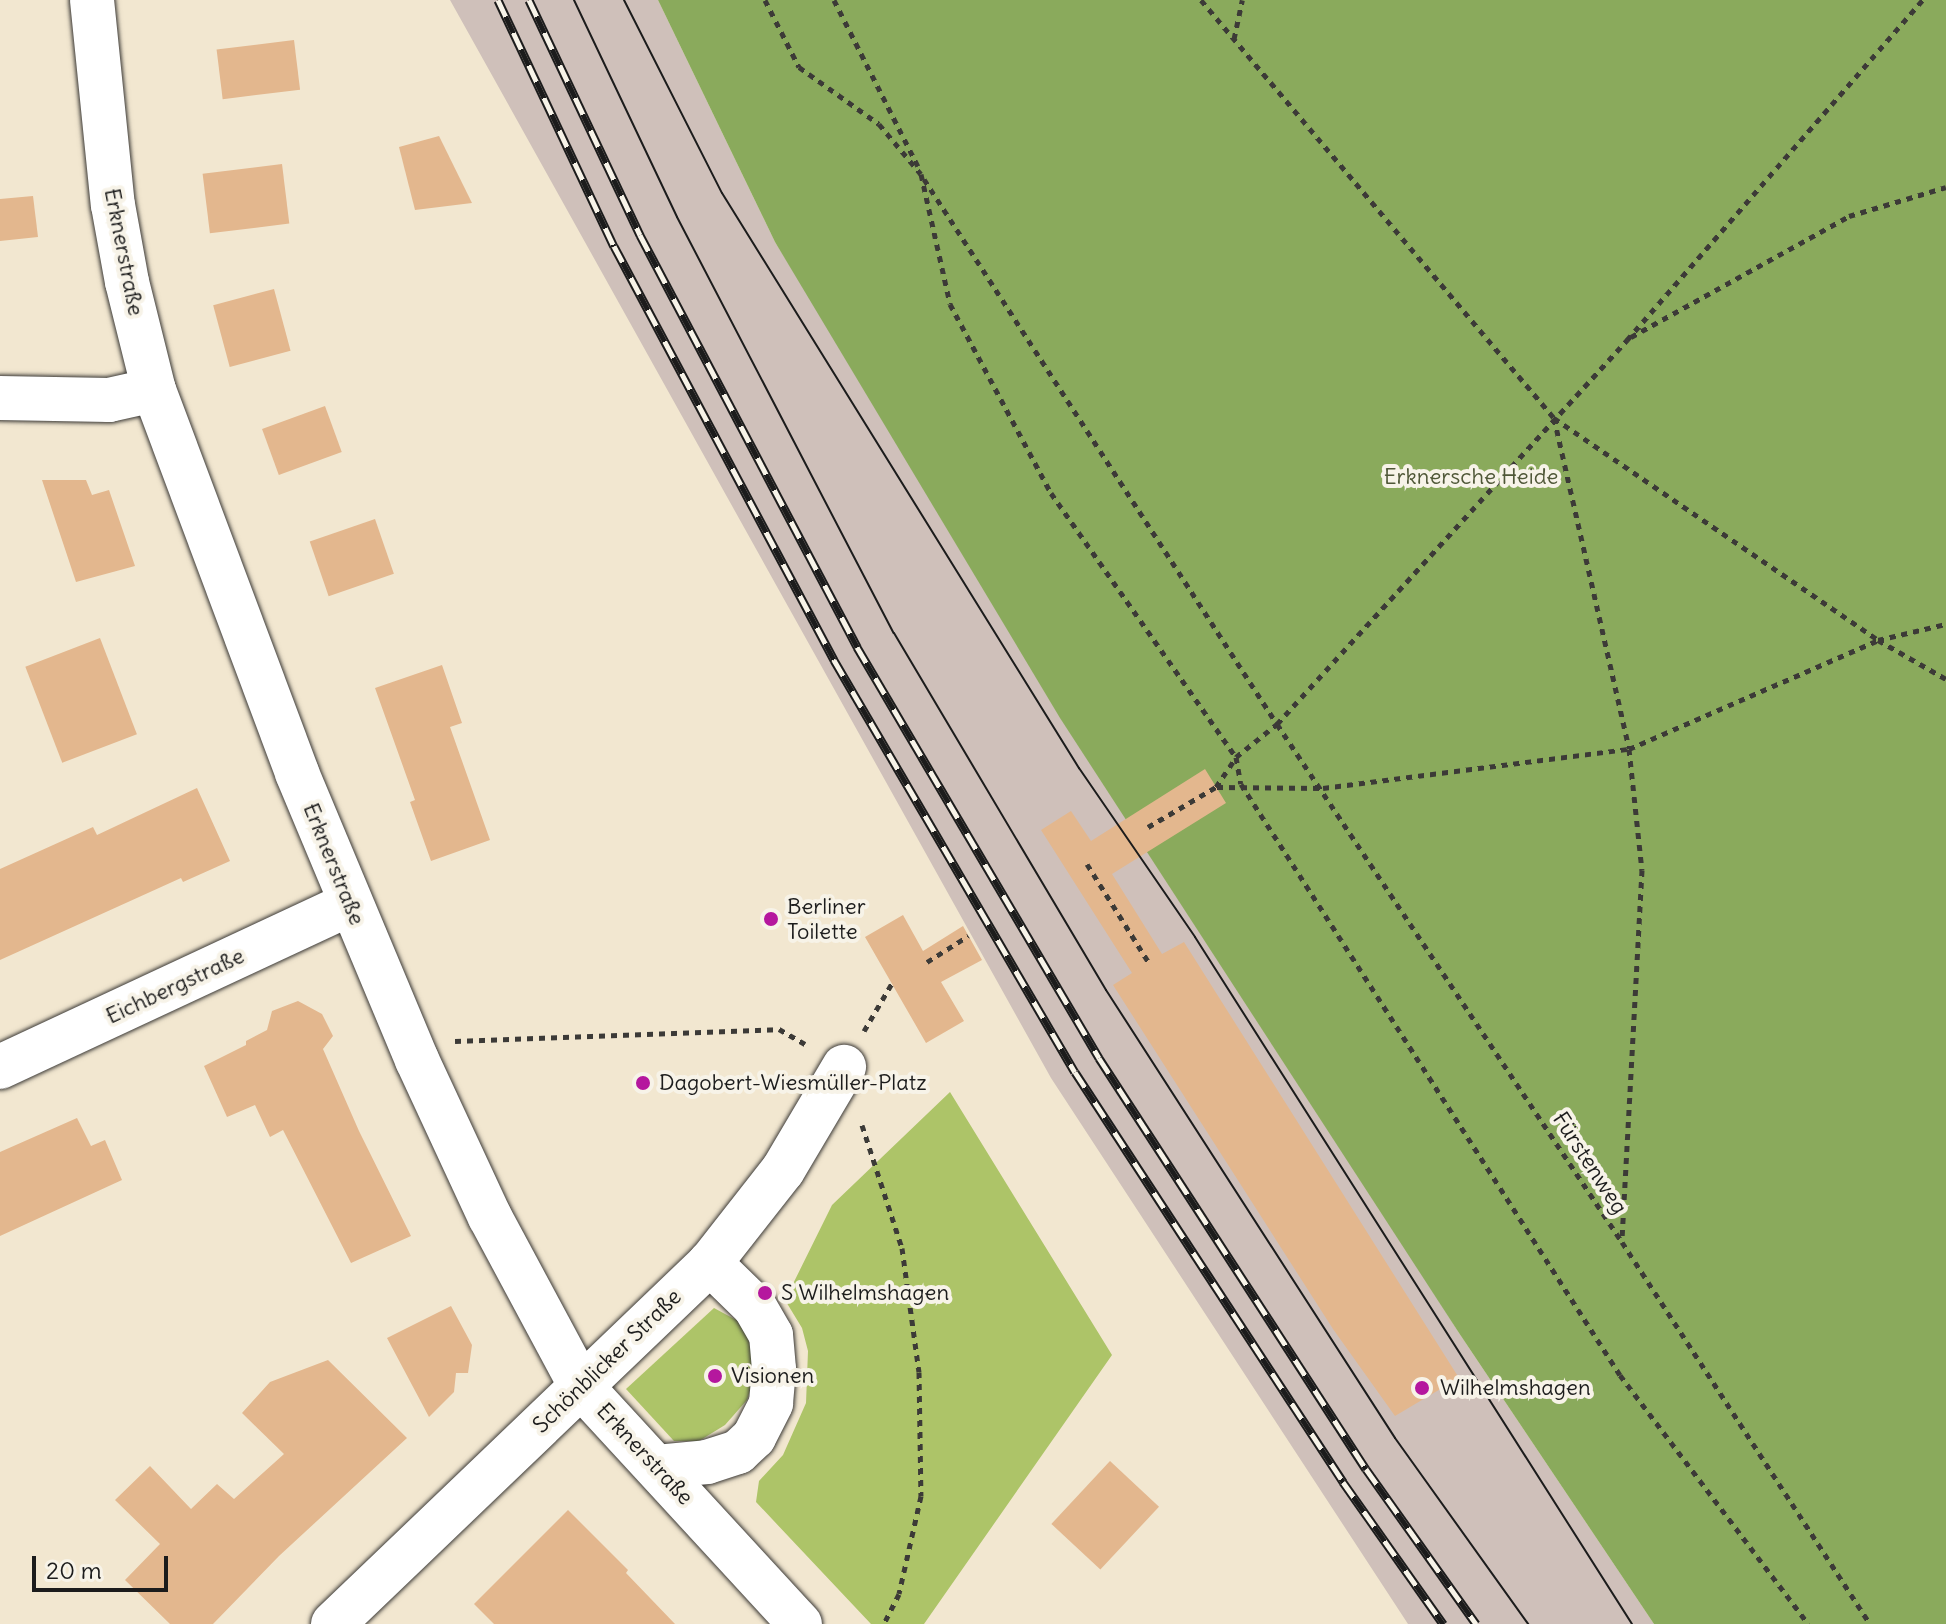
<!DOCTYPE html>
<html>
<head>
<meta charset="utf-8">
<style>
	body { margin:0 }
	#map { position:relative; width:1946px; height:1624px; overflow:hidden; background:#f2e7d0; font-family:Delius,sans-serif }
	div>[style] { position:absolute }
	.industrial>* { inset:0; background:#cfc0ba }
	.green>* { inset:0; background:#adc468 }
	.forest>* { inset:0; background:#8aaa5c }
	.building>* { inset:0; background:#e3b78e; transform-origin:0 0 }
	.path>* { height:5px; margin-top:-2.5px; transform-origin:0; background:repeating-linear-gradient(90deg,#3c3a37 0 6px,transparent 0 12px) }
	.roads { filter:drop-shadow(0 0 2px #3c3a37) drop-shadow(0 0 2px #3c3a37) }
	.minor>* { height:44px; margin:-22px; padding:0 22px; transform-origin:22px; border-radius:22px; background:#fff }
	.tram>* { height:2px; margin:-1px; padding:0 1px; transform-origin:1px; border-radius:1px; background:#1c1c1c }
	.rail>* { height:9px; margin-top:-4.5px; transform-origin:0; background:repeating-linear-gradient(90deg,#f7f3e8 0 18px,#1c1c1c 0 36px); box-sizing:border-box; border-block:2px solid #1c1c1c }
	.dots>* { width:22px; height:22px; translate:-50% -50%; box-sizing:border-box; border:4px solid #f7f3e8; border-radius:50% }
	span { translate:-50% -50%; white-space:nowrap; text-align:center; line-height:1.15; -webkit-text-stroke:8px #f7f3e8; paint-order:stroke }
	.street-label { font-size:22px; color:#1c1c1c }
	.park-label { font-size:22px; color:#4f5737 }
	.poi-label { font-size:22px; color:#1c1c1c }
	.left { translate:0 -50%; text-align:left }
	.scale { position:absolute; left:32px; top:1556px; width:136px; height:36px; box-sizing:border-box; border:4px solid #1c1c1c; border-top:0; padding-left:10px; font-size:24px; line-height:28px; white-space:nowrap; color:#1c1c1c; -webkit-text-stroke:6px #f7f3e8; paint-order:stroke }
</style>
</head>
<body>
<div id="map">
	<div class="industrial">
		<i style="clip-path:polygon(450px 0,658px 0,775px 242px,1459px 1333px,1654px 1624px,1408px 1624px,1051px 1078px)"></i>
	</div>
	<div class="green">
		<i style="clip-path:polygon(950px 1092px,1112px 1355px,924px 1624px,871px 1624px,756px 1502px,759px 1481px,783px 1455px,806px 1403px,808px 1351px,802px 1328px,785px 1300px,832px 1205px)"></i>
		<i style="clip-path:polygon(714px 1308px,738px 1321px,749px 1338px,755px 1375px,747px 1400px,725px 1425px,699px 1441px,674px 1441px,626px 1389px)"></i>
	</div>
	<div class="forest">
		<i style="clip-path:polygon(658px 0,1946px 0,1946px 1624px,1654px 1624px,1459px 1333px,1060px 718px,775px 242px)"></i>
	</div>
	<div class="building">
		<i style="left:294px;top:40px;width:50px;height:78px;rotate:83deg"></i>
		<i style="clip-path:polygon(439px 136px,472px 203px,415px 210px,399px 147px)"></i>
		<i style="left:282px;top:164px;width:60px;height:80px;rotate:83deg"></i>
		<i style="clip-path:polygon(33px 196px,38px 237px,0 241px,0 199px)"></i>
		<i style="left:274px;top:289px;width:64px;height:63px;rotate:75deg"></i>
		<i style="left:325px;top:406px;width:49px;height:67px;rotate:70deg"></i>
		<i style="clip-path:polygon(42px 480px,86px 480px,92px 495px,109px 490px,135px 566px,76px 582px)"></i>
		<i style="left:375px;top:519px;width:58px;height:69px;rotate:71deg"></i>
		<i style="left:100px;top:638px;width:103px;height:80px;rotate:69deg"></i>
		<i style="clip-path:polygon(442px 665px,462px 723px,450px 727px,490px 840px,431px 861px,410px 802px,415px 800px,375px 688px)"></i>
		<i style="clip-path:polygon(1205px 769px,1226px 803px,1112px 874px,1162px 954px,1184px 942px,1459px 1378px,1395px 1416px,1333px 1329px,1113px 985px,1132px 973px,1041px 830px,1071px 811px,1091px 841px)"></i>
		<i style="clip-path:polygon(197px 788px,230px 861px,183px 882px,181px 878px,0 960px,0 869px,93px 827px,97px 835px)"></i>
		<i style="clip-path:polygon(903px 915px,923px 951px,963px 926px,982px 960px,941px 982px,964px 1021px,926px 1043px,865px 937px)"></i>
		<i style="clip-path:polygon(298px 1001px,322px 1014px,333px 1036px,323px 1049px,359px 1131px,411px 1236px,351px 1263px,283px 1130px,270px 1137px,255px 1105px,227px 1117px,204px 1066px,246px 1045px,246px 1041px,267px 1030px,272px 1011px)"></i>
		<i style="clip-path:polygon(77px 1118px,91px 1146px,105px 1140px,122px 1180px,0 1236px,0 1152px)"></i>
		<i style="clip-path:polygon(451px 1306px,472px 1345px,468px 1373px,456px 1373px,454px 1392px,429px 1417px,387px 1338px)"></i>
		<i style="clip-path:polygon(328px 1360px,407px 1438px,279px 1556px,213px 1624px,170px 1624px,125px 1580px,160px 1544px,115px 1500px,150px 1466px,191px 1509px,217px 1484px,234px 1499px,284px 1454px,242px 1413px,270px 1382px)"></i>
		<i style="left:1110px;top:1461px;width:67px;height:86px;rotate:43deg"></i>
		<i style="clip-path:polygon(568px 1510px,628px 1570px,626px 1573px,675px 1624px,494px 1624px,474px 1604px)"></i>
	</div>
	<div class="path">
		<i style="left:765px;top:0;width:75px;rotate:63.1deg"></i>
		<i style="left:799px;top:67px;width:98px;rotate:35.5deg"></i>
		<i style="left:879px;top:124px;width:65px;rotate:50deg"></i>
		<i style="left:921px;top:174px;width:133px;rotate:77.4deg"></i>
		<i style="left:950px;top:304px;width:214px;rotate:61.9deg"></i>
		<i style="left:1051px;top:493px;width:322px;rotate:55deg"></i>
		<i style="left:1236px;top:757px;width:27px;rotate:80deg"></i>
		<i style="left:1241px;top:784px;width:702px;rotate:57.33deg"></i>
		<i style="left:1620px;top:1375px;width:312px;rotate:52.9deg"></i>
		<i style="left:834px;top:0;width:186px;rotate:63.2deg"></i>
		<i style="left:1201px;top:0;width:547px;rotate:49.82deg"></i>
		<i style="left:1554px;top:418px;width:393px;rotate:34.4deg"></i>
		<i style="left:1878px;top:640px;width:78px;rotate:29.8deg"></i>
		<i style="left:1234px;top:39px;width:40px;rotate:-78deg"></i>
		<i style="left:924px;top:179px;width:649px;rotate:57.07deg"></i>
		<i style="left:1277px;top:724px;width:622px;rotate:56.34deg"></i>
		<i style="left:1622px;top:1242px;width:455px;rotate:57deg"></i>
		<i style="left:1631px;top:337px;width:249px;rotate:-29deg"></i>
		<i style="left:1849px;top:216px;width:101px;rotate:-16.6deg"></i>
		<i style="left:1554px;top:418px;width:339px;rotate:77.2deg"></i>
		<i style="left:1629px;top:749px;width:122px;rotate:83.9deg"></i>
		<i style="left:1642px;top:870px;width:372px;rotate:93.1deg"></i>
		<i style="left:1217px;top:787px;width:106px;rotate:0.5deg"></i>
		<i style="left:1323px;top:788px;width:308px;rotate:-7.3deg"></i>
		<i style="left:1629px;top:749px;width:272px;rotate:-23.6deg"></i>
		<i style="left:1878px;top:640px;width:70px;rotate:-13.2deg"></i>
		<i style="left:1148px;top:827px;width:79px;rotate:-30.5deg"></i>
		<i style="left:1216px;top:787px;width:36px;rotate:-56deg"></i>
		<i style="left:1236px;top:757px;width:53px;rotate:-38.8deg"></i>
		<i style="left:1277px;top:724px;width:520px;rotate:-47.65deg"></i>
		<i style="left:1627px;top:340px;width:451px;rotate:-49deg"></i>
		<i style="left:1087px;top:864px;width:117px;rotate:57.9deg"></i>
		<i style="left:927px;top:962px;width:49px;rotate:-32.4deg"></i>
		<i style="left:864px;top:1031px;width:56px;rotate:-59.7deg"></i>
		<i style="left:455px;top:1041px;width:324px;rotate:-2.1deg"></i>
		<i style="left:779px;top:1029px;width:30px;rotate:30deg"></i>
		<i style="left:862px;top:1125px;width:129px;rotate:72deg"></i>
		<i style="left:902px;top:1248px;width:125px;rotate:82.2deg"></i>
		<i style="left:919px;top:1372px;width:124px;rotate:89.1deg"></i>
		<i style="left:921px;top:1496px;width:100px;rotate:102.7deg"></i>
		<i style="left:899px;top:1594px;width:34px;rotate:117deg"></i>
	</div>
	<div class="roads">
		<div class="minor">
			<i style="left:92px;top:0;width:206px;rotate:84.2deg"></i>
			<i style="left:113px;top:205px;width:78px;rotate:79.7deg"></i>
			<i style="left:127px;top:282px;width:111px;rotate:76deg"></i>
			<i style="left:154px;top:390px;width:409px;rotate:69.5deg"></i>
			<i style="left:297px;top:773px;width:311px;rotate:67.3deg"></i>
			<i style="left:417px;top:1060px;width:173px;rotate:65.1deg"></i>
			<i style="left:490px;top:1217px;width:191px;rotate:61.8deg"></i>
			<i style="left:580px;top:1385px;width:325px;rotate:47.4deg"></i>
			<i style="left:0;top:398px;width:109px;rotate:1.1deg"></i>
			<i style="left:109px;top:400px;width:46px;rotate:-12.5deg"></i>
			<i style="left:0;top:1067px;width:385px;rotate:-25deg"></i>
			<i style="left:657px;top:1467px;width:50px;rotate:-5.7deg"></i>
			<i style="left:707px;top:1462px;width:33px;rotate:-18deg"></i>
			<i style="left:738px;top:1452px;width:22px;rotate:-43deg"></i>
			<i style="left:754px;top:1437px;width:38px;rotate:-63deg"></i>
			<i style="left:771px;top:1403px;width:34px;rotate:-85deg"></i>
			<i style="left:774px;top:1369px;width:34px;rotate:-95deg"></i>
			<i style="left:771px;top:1335px;width:34px;rotate:-120deg"></i>
			<i style="left:754px;top:1306px;width:62px;rotate:-135.7deg"></i>
			<i style="left:333px;top:1624px;width:522px;rotate:-43.76deg"></i>
			<i style="left:710px;top:1263px;width:118px;rotate:-51.9deg"></i>
			<i style="left:783px;top:1170px;width:120px;rotate:-59.4deg"></i>
		</div>
	</div>
	<div class="tram">
		<i style="left:574px;top:0;width:240px;rotate:64.6deg"></i>
		<i style="left:677px;top:217px;width:469px;rotate:62.5deg"></i>
		<i style="left:894px;top:633px;width:415px;rotate:59.3deg"></i>
		<i style="left:1106px;top:990px;width:533px;rotate:57.17deg"></i>
		<i style="left:1395px;top:1438px;width:229px;rotate:54.4deg"></i>
		<i style="left:624px;top:0;width:216px;rotate:63.1deg"></i>
		<i style="left:722px;top:193px;width:677px;rotate:58.17deg"></i>
		<i style="left:1079px;top:768px;width:205px;rotate:55.5deg"></i>
		<i style="left:1195px;top:937px;width:814px;rotate:57.54deg"></i>
	</div>
	<div class="rail">
		<i style="left:498px;top:0;width:272px;rotate:64.8deg"></i>
		<i style="left:614px;top:246px;width:469px;rotate:62deg"></i>
		<i style="left:834px;top:660px;width:477px;rotate:59.7deg"></i>
		<i style="left:1075px;top:1072px;width:490px;rotate:56.8deg"></i>
		<i style="left:1343px;top:1482px;width:174px;rotate:54.8deg"></i>
		<i style="left:529px;top:0;width:260px;rotate:64.7deg"></i>
		<i style="left:640px;top:235px;width:466px;rotate:62.2deg"></i>
		<i style="left:857px;top:647px;width:477px;rotate:59.5deg"></i>
		<i style="left:1099px;top:1058px;width:490px;rotate:57deg"></i>
		<i style="left:1366px;top:1469px;width:190px;rotate:54.6deg"></i>
	</div>
	<div class="dots">
		<i style="left:771px;top:919px;background:#b5179e"></i>
		<i style="left:643px;top:1083px;background:#b5179e"></i>
		<i style="left:765px;top:1293px;background:#b5179e"></i>
		<i style="left:715px;top:1376px;background:#b5179e"></i>
		<i style="left:1422px;top:1388px;background:#b5179e"></i>
	</div>
	<div class="street-label">
		<span style="left:124px;top:252px;rotate:79deg">Erknerstraße</span>
		<span style="left:334px;top:864px;rotate:68deg">Erknerstraße</span>
		<span style="left:175px;top:986px;rotate:-25deg">Eichbergstraße</span>
		<span style="left:1590px;top:1163px;rotate:57deg">Fürstenweg</span>
		<span style="left:607px;top:1361px;rotate:-44deg">Schönblicker Straße</span>
		<span style="left:645px;top:1454px;rotate:47deg">Erknerstraße</span>
	</div>
	<div class="park-label">
		<span style="left:1471px;top:477px">Erknersche Heide</span>
	</div>
	<div class="poi-label">
		<span class="left" style="left:787px;top:919px">Berliner<br>Toilette</span>
		<span class="left" style="left:659px;top:1083px">Dagobert-Wiesmüller-Platz</span>
		<span class="left" style="left:781px;top:1293px">S Wilhelmshagen</span>
		<span class="left" style="left:731px;top:1376px">Visionen</span>
		<span class="left" style="left:1440px;top:1388px">Wilhelmshagen</span>
	</div>
	<div class="scale">20 m</div>
</div>
</body>
</html>
